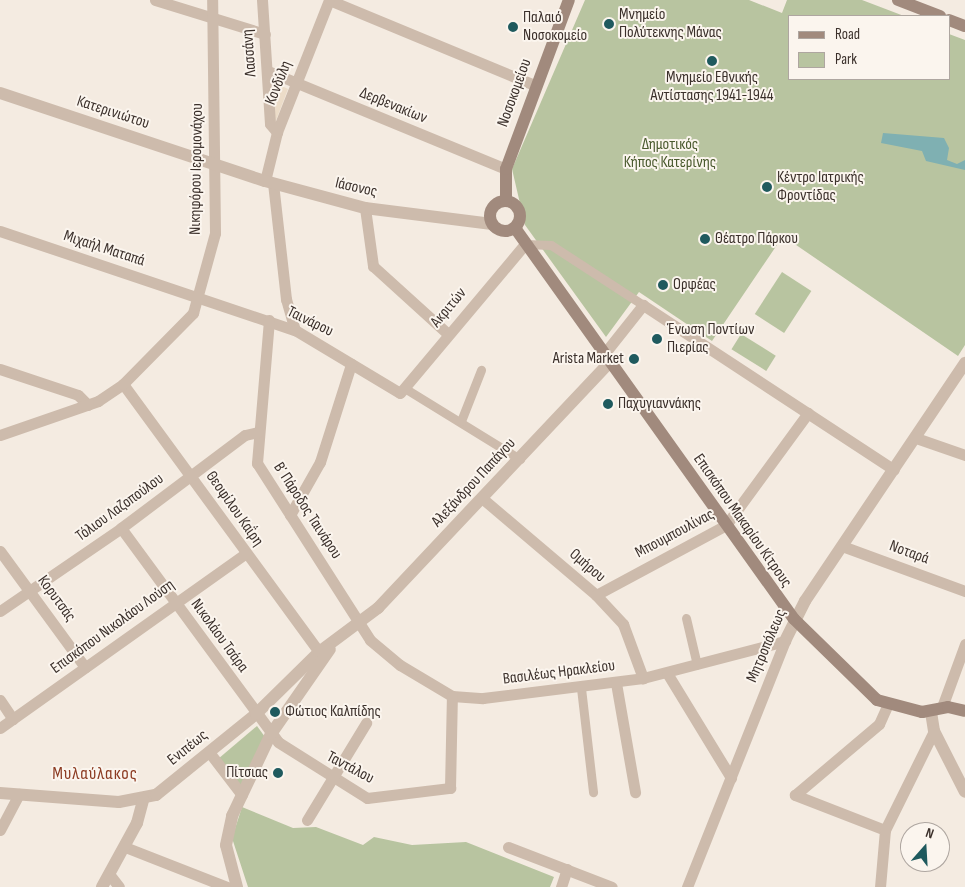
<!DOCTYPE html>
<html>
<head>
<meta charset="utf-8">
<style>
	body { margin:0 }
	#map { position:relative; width:965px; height:887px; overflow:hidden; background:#f4ebe1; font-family:"Sofia Sans Condensed",sans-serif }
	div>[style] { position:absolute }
	.green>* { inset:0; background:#b8c4a0; transform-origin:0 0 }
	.plaza>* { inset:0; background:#ecdcc8 }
	.water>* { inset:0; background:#7fb0b2 }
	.pedestrian>* { height:9px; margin:-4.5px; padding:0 4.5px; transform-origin:4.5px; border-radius:4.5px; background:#cdbbac }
	.minor>* { height:11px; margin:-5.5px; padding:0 5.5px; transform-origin:5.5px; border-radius:5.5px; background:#cdbbac }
	.tertiary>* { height:12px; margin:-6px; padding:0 6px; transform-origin:6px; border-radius:6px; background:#cdbbac }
	.secondary>* { height:12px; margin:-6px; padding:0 6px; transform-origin:6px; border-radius:6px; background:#a18a7d }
	.secondary>.ring { margin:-6px; padding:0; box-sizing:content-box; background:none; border:12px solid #a18a7d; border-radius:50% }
	.dots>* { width:14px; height:14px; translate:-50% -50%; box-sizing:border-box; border:2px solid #fbf5ee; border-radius:50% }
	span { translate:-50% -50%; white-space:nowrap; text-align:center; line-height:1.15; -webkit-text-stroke:4px #fbf5ee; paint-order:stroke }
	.poi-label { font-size:16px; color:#3b302b }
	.left { translate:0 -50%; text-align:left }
	.right { translate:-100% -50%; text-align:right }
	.street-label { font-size:16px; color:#3b302b }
	.park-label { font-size:16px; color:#4a5a2e }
	.neighbourhood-label { font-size:18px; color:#8c3b22; letter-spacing:1px }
	.legend { position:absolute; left:788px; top:15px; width:162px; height:65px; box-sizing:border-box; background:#fbf5ee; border:1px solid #aea6a0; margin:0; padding:6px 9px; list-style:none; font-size:15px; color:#3b302b }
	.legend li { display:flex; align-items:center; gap:10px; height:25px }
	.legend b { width:25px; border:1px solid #aea6a0 }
	.north { position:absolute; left:900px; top:822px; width:50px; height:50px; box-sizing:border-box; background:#fbf5ee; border:1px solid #aea6a0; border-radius:50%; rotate:19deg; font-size:14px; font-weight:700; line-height:20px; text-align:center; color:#3b302b }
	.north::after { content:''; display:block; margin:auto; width:18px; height:22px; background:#1f5a5e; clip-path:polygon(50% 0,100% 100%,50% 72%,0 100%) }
</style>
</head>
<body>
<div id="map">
	<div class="green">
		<i style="clip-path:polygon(585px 0,749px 0,782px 13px,787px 0,862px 0,904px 16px,789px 16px,789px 79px,949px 79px,949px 34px,965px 40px,965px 345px,958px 356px,783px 236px,712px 341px,639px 292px,606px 337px,525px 225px,512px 169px)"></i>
		<i style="left:782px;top:272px;width:35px;height:50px;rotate:33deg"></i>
		<i style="left:741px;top:334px;width:41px;height:18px;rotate:32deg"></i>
		<i style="clip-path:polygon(257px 726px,265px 737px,240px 788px,218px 759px)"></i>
		<i style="clip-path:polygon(242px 807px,293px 828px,316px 827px,363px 845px,374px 837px,412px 845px,466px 842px,554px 877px,550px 887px,248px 887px,232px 838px)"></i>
	</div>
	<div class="plaza">
		<i style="clip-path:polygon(272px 81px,288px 89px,275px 123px)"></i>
	</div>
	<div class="water">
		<i style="clip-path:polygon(883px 133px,944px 138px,949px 148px,947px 160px,957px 164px,965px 160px,965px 170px,926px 161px,922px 151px,881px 143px)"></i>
	</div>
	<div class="pedestrian">
		<i style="left:525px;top:244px;width:26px;rotate:2deg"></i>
		<i style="left:551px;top:245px;width:110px;rotate:33.1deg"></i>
		<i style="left:406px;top:389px;width:134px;rotate:31.6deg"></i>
		<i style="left:461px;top:421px;width:55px;rotate:-68.6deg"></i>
		<i style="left:686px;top:618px;width:48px;rotate:76.8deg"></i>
		<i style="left:581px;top:688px;width:105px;rotate:83.4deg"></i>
	</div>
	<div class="minor">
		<i style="left:155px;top:0;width:115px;rotate:17.2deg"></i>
		<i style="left:262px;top:0;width:124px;rotate:86.3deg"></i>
		<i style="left:270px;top:124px;width:11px;rotate:49deg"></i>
		<i style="left:329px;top:0;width:222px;rotate:22.5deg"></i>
		<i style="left:268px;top:71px;width:257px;rotate:22.4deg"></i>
		<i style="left:265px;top:181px;width:50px;rotate:-76.2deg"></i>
		<i style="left:277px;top:132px;width:142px;rotate:-68.5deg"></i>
		<i style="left:273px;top:183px;width:117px;rotate:83.6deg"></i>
		<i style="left:286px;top:299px;width:32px;rotate:74deg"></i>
		<i style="left:365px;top:208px;width:59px;rotate:82.1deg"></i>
		<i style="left:373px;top:266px;width:101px;rotate:42.2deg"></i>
		<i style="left:0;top:231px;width:311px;rotate:18.6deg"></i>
		<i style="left:295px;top:330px;width:122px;rotate:31deg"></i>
		<i style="left:400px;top:393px;width:194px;rotate:-50deg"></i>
		<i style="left:269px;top:320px;width:144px;rotate:94.8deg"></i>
		<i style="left:257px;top:463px;width:210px;rotate:57.4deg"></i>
		<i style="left:370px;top:640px;width:39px;rotate:40deg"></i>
		<i style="left:400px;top:665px;width:61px;rotate:30.8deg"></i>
		<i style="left:452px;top:696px;width:31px;rotate:4deg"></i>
		<i style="left:483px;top:698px;width:161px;rotate:-7.1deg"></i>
		<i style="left:643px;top:678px;width:147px;rotate:-14.6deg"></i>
		<i style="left:604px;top:354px;width:63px;rotate:-51.5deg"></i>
		<i style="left:643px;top:305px;width:300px;rotate:33.3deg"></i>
		<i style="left:0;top:369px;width:82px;rotate:18.4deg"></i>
		<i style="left:78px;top:395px;width:14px;rotate:45deg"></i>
		<i style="left:123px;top:384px;width:332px;rotate:53.8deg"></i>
		<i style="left:0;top:435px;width:104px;rotate:-19.1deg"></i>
		<i style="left:98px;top:401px;width:30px;rotate:-34deg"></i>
		<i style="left:123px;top:384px;width:100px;rotate:-45.4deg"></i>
		<i style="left:193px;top:313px;width:83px;rotate:-74.6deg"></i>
		<i style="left:215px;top:233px;width:233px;rotate:-90.7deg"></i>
		<i style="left:916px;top:438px;width:52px;rotate:19.1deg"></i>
		<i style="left:483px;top:499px;width:148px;rotate:40.3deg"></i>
		<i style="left:596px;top:595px;width:40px;rotate:47deg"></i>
		<i style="left:623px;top:624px;width:58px;rotate:69.7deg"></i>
		<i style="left:290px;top:515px;width:61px;rotate:-60.5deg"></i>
		<i style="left:320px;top:462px;width:103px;rotate:-72.4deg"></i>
		<i style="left:121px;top:528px;width:265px;rotate:53.7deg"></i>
		<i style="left:278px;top:742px;width:105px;rotate:32.2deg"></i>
		<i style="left:367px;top:798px;width:84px;rotate:-6.9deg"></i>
		<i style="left:450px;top:788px;width:92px;rotate:-88.8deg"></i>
		<i style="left:842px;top:546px;width:131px;rotate:20.1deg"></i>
		<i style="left:0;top:551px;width:144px;rotate:53.8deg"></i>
		<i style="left:596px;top:595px;width:148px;rotate:-28.3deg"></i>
		<i style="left:726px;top:525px;width:139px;rotate:-53.8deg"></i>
		<i style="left:0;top:611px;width:147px;rotate:-34.4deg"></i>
		<i style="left:121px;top:528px;width:155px;rotate:-36.9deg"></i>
		<i style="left:245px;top:435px;width:13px;rotate:-13deg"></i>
		<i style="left:667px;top:673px;width:123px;rotate:58.6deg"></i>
		<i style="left:616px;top:683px;width:111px;rotate:80.1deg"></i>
		<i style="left:0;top:700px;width:23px;rotate:56deg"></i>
		<i style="left:942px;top:707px;width:67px;rotate:-69.9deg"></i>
		<i style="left:0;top:728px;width:301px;rotate:-35.4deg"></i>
		<i style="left:209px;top:752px;width:54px;rotate:52.5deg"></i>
		<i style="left:307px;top:820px;width:114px;rotate:-58.7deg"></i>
		<i style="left:0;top:830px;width:41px;rotate:-62.2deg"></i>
		<i style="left:885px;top:830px;width:97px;rotate:-158.7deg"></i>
		<i style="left:795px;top:795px;width:110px;rotate:-40.2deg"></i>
		<i style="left:879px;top:724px;width:22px;rotate:-66deg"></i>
		<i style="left:125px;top:847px;width:110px;rotate:21.4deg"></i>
		<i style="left:508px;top:847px;width:111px;rotate:21deg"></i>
		<i style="left:109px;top:874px;width:16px;rotate:52deg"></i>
		<i style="left:561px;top:887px;width:19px;rotate:-72deg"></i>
		<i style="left:687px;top:887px;width:265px;rotate:-68.3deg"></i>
		<i style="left:880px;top:887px;width:57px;rotate:-85deg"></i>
		<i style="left:885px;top:830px;width:110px;rotate:-63.7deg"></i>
	</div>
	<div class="tertiary">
		<i style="left:0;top:93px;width:279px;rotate:18.4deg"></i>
		<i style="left:265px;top:181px;width:104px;rotate:15.1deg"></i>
		<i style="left:365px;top:208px;width:128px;rotate:7.2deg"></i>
		<i style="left:785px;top:641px;width:45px;rotate:-63.4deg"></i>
		<i style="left:805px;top:601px;width:287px;rotate:-56.1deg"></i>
		<i style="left:931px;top:712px;width:19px;rotate:81deg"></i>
		<i style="left:934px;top:731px;width:68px;rotate:63.1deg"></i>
		<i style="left:0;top:793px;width:119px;rotate:4.3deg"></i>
		<i style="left:119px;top:802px;width:38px;rotate:-11deg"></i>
		<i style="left:156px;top:795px;width:129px;rotate:-39deg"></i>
		<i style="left:256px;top:714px;width:88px;rotate:-44.5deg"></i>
		<i style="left:319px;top:652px;width:74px;rotate:-36.7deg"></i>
		<i style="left:378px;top:608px;width:338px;rotate:-46.7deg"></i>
		<i style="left:102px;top:887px;width:73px;rotate:-61.3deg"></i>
		<i style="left:137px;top:823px;width:24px;rotate:-75deg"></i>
		<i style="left:237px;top:887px;width:43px;rotate:-104.7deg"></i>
		<i style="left:226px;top:845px;width:30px;rotate:-78deg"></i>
		<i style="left:232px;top:816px;width:91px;rotate:-64.6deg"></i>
		<i style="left:271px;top:734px;width:103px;rotate:-55.2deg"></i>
	</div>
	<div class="secondary">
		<i style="left:898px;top:0;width:45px;rotate:20.9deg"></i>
		<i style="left:949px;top:20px;width:17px;rotate:21deg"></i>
		<i class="ring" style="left:490px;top:201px;width:18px;height:18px"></i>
		<i style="left:506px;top:201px;width:32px;rotate:-90deg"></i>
		<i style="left:506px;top:169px;width:180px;rotate:-69.6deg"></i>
		<i style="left:515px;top:228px;width:480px;rotate:54.5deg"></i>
		<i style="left:794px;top:619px;width:116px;rotate:44.3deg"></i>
		<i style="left:877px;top:700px;width:47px;rotate:14.9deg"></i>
		<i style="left:922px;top:712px;width:26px;rotate:-11deg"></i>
		<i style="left:948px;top:707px;width:17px;rotate:13deg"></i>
	</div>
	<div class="dots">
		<i style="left:609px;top:24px;background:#1f5a5e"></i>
		<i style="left:513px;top:27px;background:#1f5a5e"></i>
		<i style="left:712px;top:61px;background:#1f5a5e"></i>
		<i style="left:767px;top:187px;background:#1f5a5e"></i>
		<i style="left:705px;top:239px;background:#1f5a5e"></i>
		<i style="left:663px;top:285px;background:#1f5a5e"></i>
		<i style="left:657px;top:339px;background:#1f5a5e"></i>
		<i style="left:634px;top:359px;background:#1f5a5e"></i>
		<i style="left:608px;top:404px;background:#1f5a5e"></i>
		<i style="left:275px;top:712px;background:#1f5a5e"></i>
		<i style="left:278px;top:773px;background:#1f5a5e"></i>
	</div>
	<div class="poi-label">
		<span class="left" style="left:619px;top:24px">Μνημείο<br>Πολύτεκνης Μάνας</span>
		<span class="left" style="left:523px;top:27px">Παλαιό<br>Νοσοκομείο</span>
		<span style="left:712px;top:87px">Μνημείο Εθνικής<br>Αντίστασης 1941-1944</span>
		<span class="left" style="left:777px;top:187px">Κέντρο Ιατρικής<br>Φροντίδας</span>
		<span class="left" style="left:715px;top:239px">Θέατρο Πάρκου</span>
		<span class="left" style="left:673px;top:285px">Ορφέας</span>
		<span class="left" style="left:667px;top:339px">Ένωση Ποντίων<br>Πιερίας</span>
		<span class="right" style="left:624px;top:359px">Arista Market</span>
		<span class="left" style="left:618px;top:404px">Παχυγιαννάκης</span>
		<span class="left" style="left:285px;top:712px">Φώτιος Καλπίδης</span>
		<span class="right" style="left:268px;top:773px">Πίτσιας</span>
	</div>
	<div class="street-label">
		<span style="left:250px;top:53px;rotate:-94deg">Λασσάνη</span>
		<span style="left:279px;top:83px;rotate:-68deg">Κονδύλη</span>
		<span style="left:515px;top:93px;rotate:-70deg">Νοσοκομείου</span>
		<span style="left:393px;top:106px;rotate:22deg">Δερβενακίων</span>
		<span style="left:113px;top:113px;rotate:18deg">Κατερινιώτου</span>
		<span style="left:197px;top:169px;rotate:-89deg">Νικηφόρου Ιερομονάχου</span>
		<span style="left:356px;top:188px;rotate:13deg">Ιάσονος</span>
		<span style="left:104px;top:249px;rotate:18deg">Μιχαήλ Ματαπά</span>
		<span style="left:449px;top:308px;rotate:-50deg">Ακριτών</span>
		<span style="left:310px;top:322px;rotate:26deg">Ταινάρου</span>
		<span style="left:474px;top:483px;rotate:-47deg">Αλεξάνδρου Παπάγου</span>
		<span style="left:120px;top:508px;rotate:-36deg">Τόλιου Λαζοπούλου</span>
		<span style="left:234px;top:509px;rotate:55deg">Θεοφίλου Καΐρη</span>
		<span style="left:307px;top:511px;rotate:57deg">Β΄ Πάροδος Ταινάρου</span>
		<span style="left:742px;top:521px;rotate:55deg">Επισκόπου Μακαρίου Κίτρους</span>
		<span style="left:675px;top:534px;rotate:-28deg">Μπουμπουλίνας</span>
		<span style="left:909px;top:553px;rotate:20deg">Νοταρά</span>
		<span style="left:587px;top:566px;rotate:41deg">Ομήρου</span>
		<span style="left:56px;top:599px;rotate:54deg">Κορυτσάς</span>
		<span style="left:113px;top:627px;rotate:-36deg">Επισκόπου Νικολάου Λούση</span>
		<span style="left:219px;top:636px;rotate:54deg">Νικολάου Τσάρα</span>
		<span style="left:767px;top:646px;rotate:-67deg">Μητροπόλεως</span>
		<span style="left:559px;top:673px;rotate:-7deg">Βασιλέως Ηρακλείου</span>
		<span style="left:188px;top:748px;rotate:-39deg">Ενιπέως</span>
		<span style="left:350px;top:768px;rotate:28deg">Ταντάλου</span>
	</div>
	<div class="park-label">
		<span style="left:670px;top:154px">Δημοτικός<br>Κήπος Κατερίνης</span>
	</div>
	<div class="neighbourhood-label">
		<span style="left:95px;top:774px">Μυλαύλακος</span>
	</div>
	<ul class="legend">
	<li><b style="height:6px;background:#a18a7d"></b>Road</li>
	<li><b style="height:14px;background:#b8c4a0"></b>Park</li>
	</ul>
	<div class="north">N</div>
</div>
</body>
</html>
